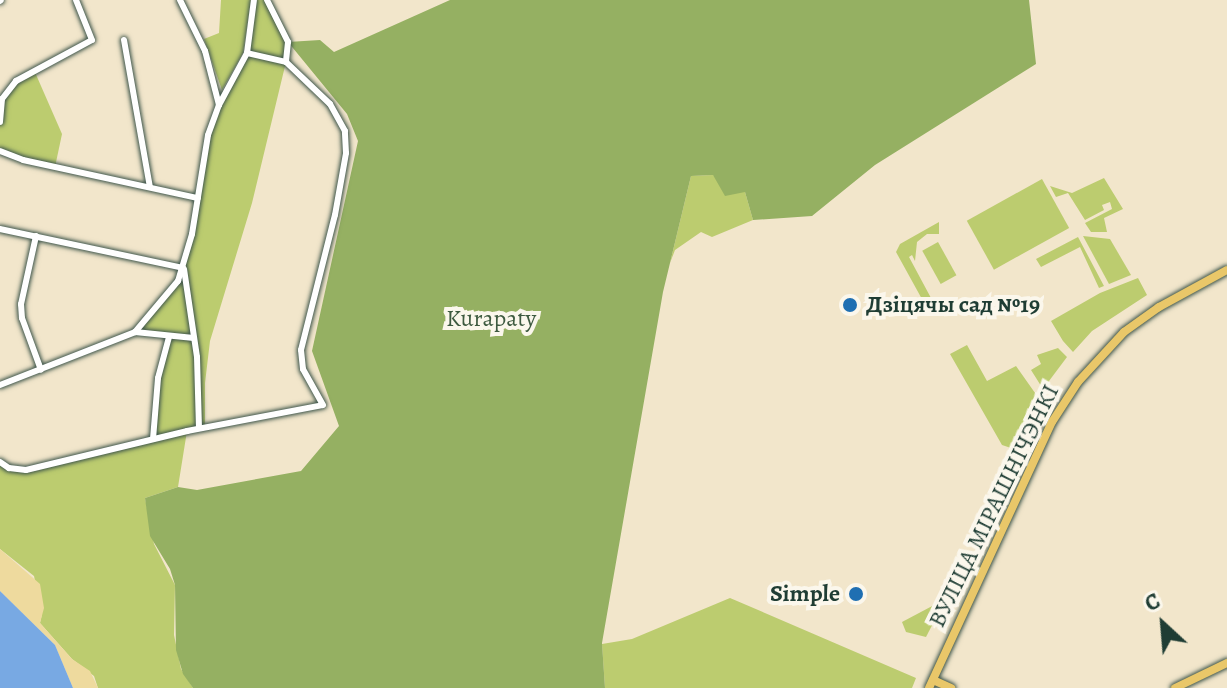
<!DOCTYPE html>
<html>
<head>
<meta charset="utf-8">
<style>
	body { margin:0 }
	#map { position:relative; width:1227px; height:688px; overflow:hidden; background:#f2e6cb; font-family:Alegreya,serif }
	div>[style] { position:absolute }
	.green>* { inset:0; background:#bccc6f; transform-origin:0 0 }
	.forest>* { inset:0; background:#95b062 }
	.sand>* { inset:0; background:#eeda9e }
	.water>* { inset:0; background:#78a9e3 }
	.roads { filter:drop-shadow(0 0 2px #3f564b) drop-shadow(0 0 2px #3f564b) }
	.minor>* { height:6px; margin:-3px; padding:0 3px; transform-origin:3px; border-radius:3px; background:#fff }
	.major>* { height:8px; margin:-4px; padding:0 4px; transform-origin:4px; border-radius:4px; background:#e9c769 }
	.dots>* { width:22px; height:22px; translate:-50% -50%; box-sizing:border-box; border:4px solid #fbf7ec; border-radius:50% }
	span { translate:-50% -50%; white-space:nowrap; text-align:center; line-height:1.15; -webkit-text-stroke:8px #fbf7ec; paint-order:stroke }
	.poi-label { font-size:24px; color:#1f3d34; font-weight:700 }
	.left { translate:0 -50%; text-align:left }
	.right { translate:-100% -50%; text-align:right }
	.park-label { font-size:24px; color:#3e5a40 }
	.street-label { font-size:24px; color:#1f3d34 }
	.north { position:absolute; left:1123px; top:584px; width:80px; height:80px; -webkit-text-stroke:6px #fbf7ec; paint-order:stroke; rotate:334deg; font-size:22px; font-weight:700; line-height:32px; text-align:center; color:#1f3d34 }
	.north::after { content:''; display:block; margin:auto; width:28px; height:36px; background:#1f3d34; clip-path:polygon(50% 0,100% 100%,50% 72%,0 100%) }
</style>
</head>
<body>
<div id="map">
	<div class="green">
		<i style="clip-path:polygon(221px 0,251px 0,243px 53px,222px 90px,204px 39px,219px 33px)"></i>
		<i style="clip-path:polygon(254px 0,267px 0,288px 42px,286px 62px,252px 203px,210px 341px,205px 383px,205px 428px,187px 431px,178px 487px,145px 498px,154px 544px,175px 585px,174px 635px,181px 669px,193px 688px,98px 688px,94px 676px,72px 659px,40px 623px,42px 614px,34px 576px,0 549px,0 462px,9px 468px,26px 470px,153px 439px,158px 378px,169px 338px,135px 332px,169px 295px,183px 268px,211px 125px,247px 53px)"></i>
		<i style="clip-path:polygon(34px 70px,62px 134px,55px 167px,0 151px,0 104px,5px 93px)"></i>
		<i style="clip-path:polygon(713px 175px,745px 192px,753px 220px,712px 237px,701px 232px,675px 250px,670px 263px,691px 176px)"></i>
		<i style="clip-path:polygon(1104px 178px,1123px 209px,1104px 218px,1107px 232px,1091px 232px,1085px 223px,1112px 209px,1110px 202px,1102px 205px,1104px 210px,1085px 220px,1068px 193px,1056px 197px,1050px 186px,1072px 193px)"></i>
		<i style="left:1042px;top:179px;width:56px;height:86px;rotate:61deg"></i>
		<i style="clip-path:polygon(939px 222px,939px 234px,927px 234px,917px 242px,915px 261px,912px 255px,909px 257px,931px 298px,941px 307px,928px 310px,896px 252px,900px 244px)"></i>
		<i style="clip-path:polygon(1083px 236px,1110px 239px,1131px 275px,1109px 284px)"></i>
		<i style="clip-path:polygon(1078px 237px,1104px 286px,1099px 288px,1080px 247px,1041px 267px,1036px 259px)"></i>
		<i style="left:938px;top:242px;width:38px;height:18px;rotate:61deg"></i>
		<i style="clip-path:polygon(1138px 278px,1147px 295px,1092px 331px,1073px 352px,1063px 341px,1051px 321px,1100px 293px)"></i>
		<i style="clip-path:polygon(967px 345px,987px 381px,1016px 366px,1040px 400px,1017px 450px,1002px 445px,950px 354px)"></i>
		<i style="clip-path:polygon(1058px 348px,1067px 357px,1043px 389px,1031px 370px,1041px 364px,1037px 355px)"></i>
		<i style="clip-path:polygon(730px 598px,916px 678px,912px 688px,605px 688px,602px 644px,632px 639px)"></i>
		<i style="clip-path:polygon(936px 604px,941px 608px,926px 637px,906px 632px,902px 622px)"></i>
	</div>
	<div class="forest">
		<i style="clip-path:polygon(450px 0,1029px 0,1036px 64px,875px 165px,812px 216px,753px 220px,745px 192px,725px 196px,713px 175px,691px 176px,663px 292px,602px 643px,605px 688px,193px 688px,183px 674px,176px 650px,175px 585px,170px 569px,150px 536px,145px 498px,178px 487px,197px 490px,301px 471px,339px 426px,312px 351px,358px 141px,347px 114px,288px 42px,320px 40px,334px 52px)"></i>
	</div>
	<div class="sand">
		<i style="clip-path:polygon(0 549px,40px 584px,44px 608px,40px 623px,72px 659px,90px 671px,98px 688px,73px 688px,55px 645px,0 591px)"></i>
	</div>
	<div class="water">
		<i style="clip-path:polygon(0 591px,55px 645px,73px 688px,0 688px)"></i>
	</div>
	<div class="roads">
		<div class="minor">
			<i style="left:267px;top:0;width:47px;rotate:63.4deg"></i>
			<i style="left:288px;top:42px;width:20px;rotate:96deg"></i>
			<i style="left:0;top:1px;width:1px;rotate:-45deg"></i>
			<i style="left:124px;top:40px;width:149px;rotate:80deg"></i>
			<i style="left:219px;top:105px;width:59px;rotate:-61.7deg"></i>
			<i style="left:247px;top:53px;width:53px;rotate:-82.5deg"></i>
			<i style="left:0;top:122px;width:23px;rotate:-85deg"></i>
			<i style="left:2px;top:99px;width:23px;rotate:-52deg"></i>
			<i style="left:16px;top:81px;width:86px;rotate:-28.3deg"></i>
			<i style="left:92px;top:40px;width:43px;rotate:-111.8deg"></i>
			<i style="left:0;top:151px;width:25px;rotate:21deg"></i>
			<i style="left:23px;top:160px;width:179px;rotate:12.3deg"></i>
			<i style="left:0;top:229px;width:187px;rotate:12deg"></i>
			<i style="left:36px;top:236px;width:70px;rotate:102.4deg"></i>
			<i style="left:21px;top:304px;width:14px;rotate:86deg"></i>
			<i style="left:22px;top:318px;width:55px;rotate:69.9deg"></i>
			<i style="left:184px;top:269px;width:89px;rotate:81.6deg"></i>
			<i style="left:197px;top:357px;width:71px;rotate:88.4deg"></i>
			<i style="left:135px;top:332px;width:59px;rotate:5.8deg"></i>
			<i style="left:0;top:385px;width:145px;rotate:-21.4deg"></i>
			<i style="left:135px;top:332px;width:67px;rotate:-49.9deg"></i>
			<i style="left:178px;top:281px;width:49px;rotate:-73.4deg"></i>
			<i style="left:192px;top:234px;width:100px;rotate:-80.8deg"></i>
			<i style="left:208px;top:135px;width:32px;rotate:-70deg"></i>
			<i style="left:219px;top:105px;width:56px;rotate:-104.5deg"></i>
			<i style="left:205px;top:51px;width:57px;rotate:-116.1deg"></i>
			<i style="left:153px;top:439px;width:61px;rotate:-85.3deg"></i>
			<i style="left:158px;top:378px;width:42px;rotate:-75deg"></i>
			<i style="left:0;top:462px;width:11px;rotate:34deg"></i>
			<i style="left:9px;top:468px;width:17px;rotate:7deg"></i>
			<i style="left:26px;top:470px;width:166px;rotate:-13.6deg"></i>
			<i style="left:187px;top:431px;width:138px;rotate:-10.8deg"></i>
			<i style="left:323px;top:405px;width:41px;rotate:-119.1deg"></i>
			<i style="left:303px;top:369px;width:19px;rotate:-96deg"></i>
			<i style="left:301px;top:350px;width:139px;rotate:-75.9deg"></i>
			<i style="left:335px;top:215px;width:63px;rotate:-79.9deg"></i>
			<i style="left:346px;top:153px;width:22px;rotate:-93deg"></i>
			<i style="left:345px;top:131px;width:31px;rotate:-119deg"></i>
			<i style="left:330px;top:104px;width:61px;rotate:-136.3deg"></i>
			<i style="left:286px;top:62px;width:40px;rotate:-167deg"></i>
		</div>
		<div class="major">
			<i style="left:933px;top:680px;width:20px;rotate:24deg"></i>
			<i style="left:929px;top:688px;width:293px;rotate:-65.2deg"></i>
			<i style="left:1052px;top:422px;width:48px;rotate:-57deg"></i>
			<i style="left:1078px;top:382px;width:68px;rotate:-47.4deg"></i>
			<i style="left:1124px;top:332px;width:43px;rotate:-35.5deg"></i>
			<i style="left:1159px;top:307px;width:77px;rotate:-28.6deg"></i>
			<i style="left:1175px;top:688px;width:58px;rotate:-25.7deg"></i>
		</div>
	</div>
	<div class="dots">
		<i style="left:850px;top:305px;background:#1f6fb2"></i>
		<i style="left:856px;top:594px;background:#1f6fb2"></i>
	</div>
	<div class="poi-label">
		<span class="left" style="left:866px;top:305px">Дзіцячы сад №19</span>
		<span class="right" style="left:840px;top:594px">Simple</span>
	</div>
	<div class="park-label">
		<span style="left:491px;top:319px">Kurapaty</span>
	</div>
	<div class="street-label">
		<span style="left:994px;top:506px;rotate:-64deg">ВУЛІЦА МІРАШНІЧЭНКІ</span>
	</div>
	<div class="north">С</div>
</div>
</body>
</html>
